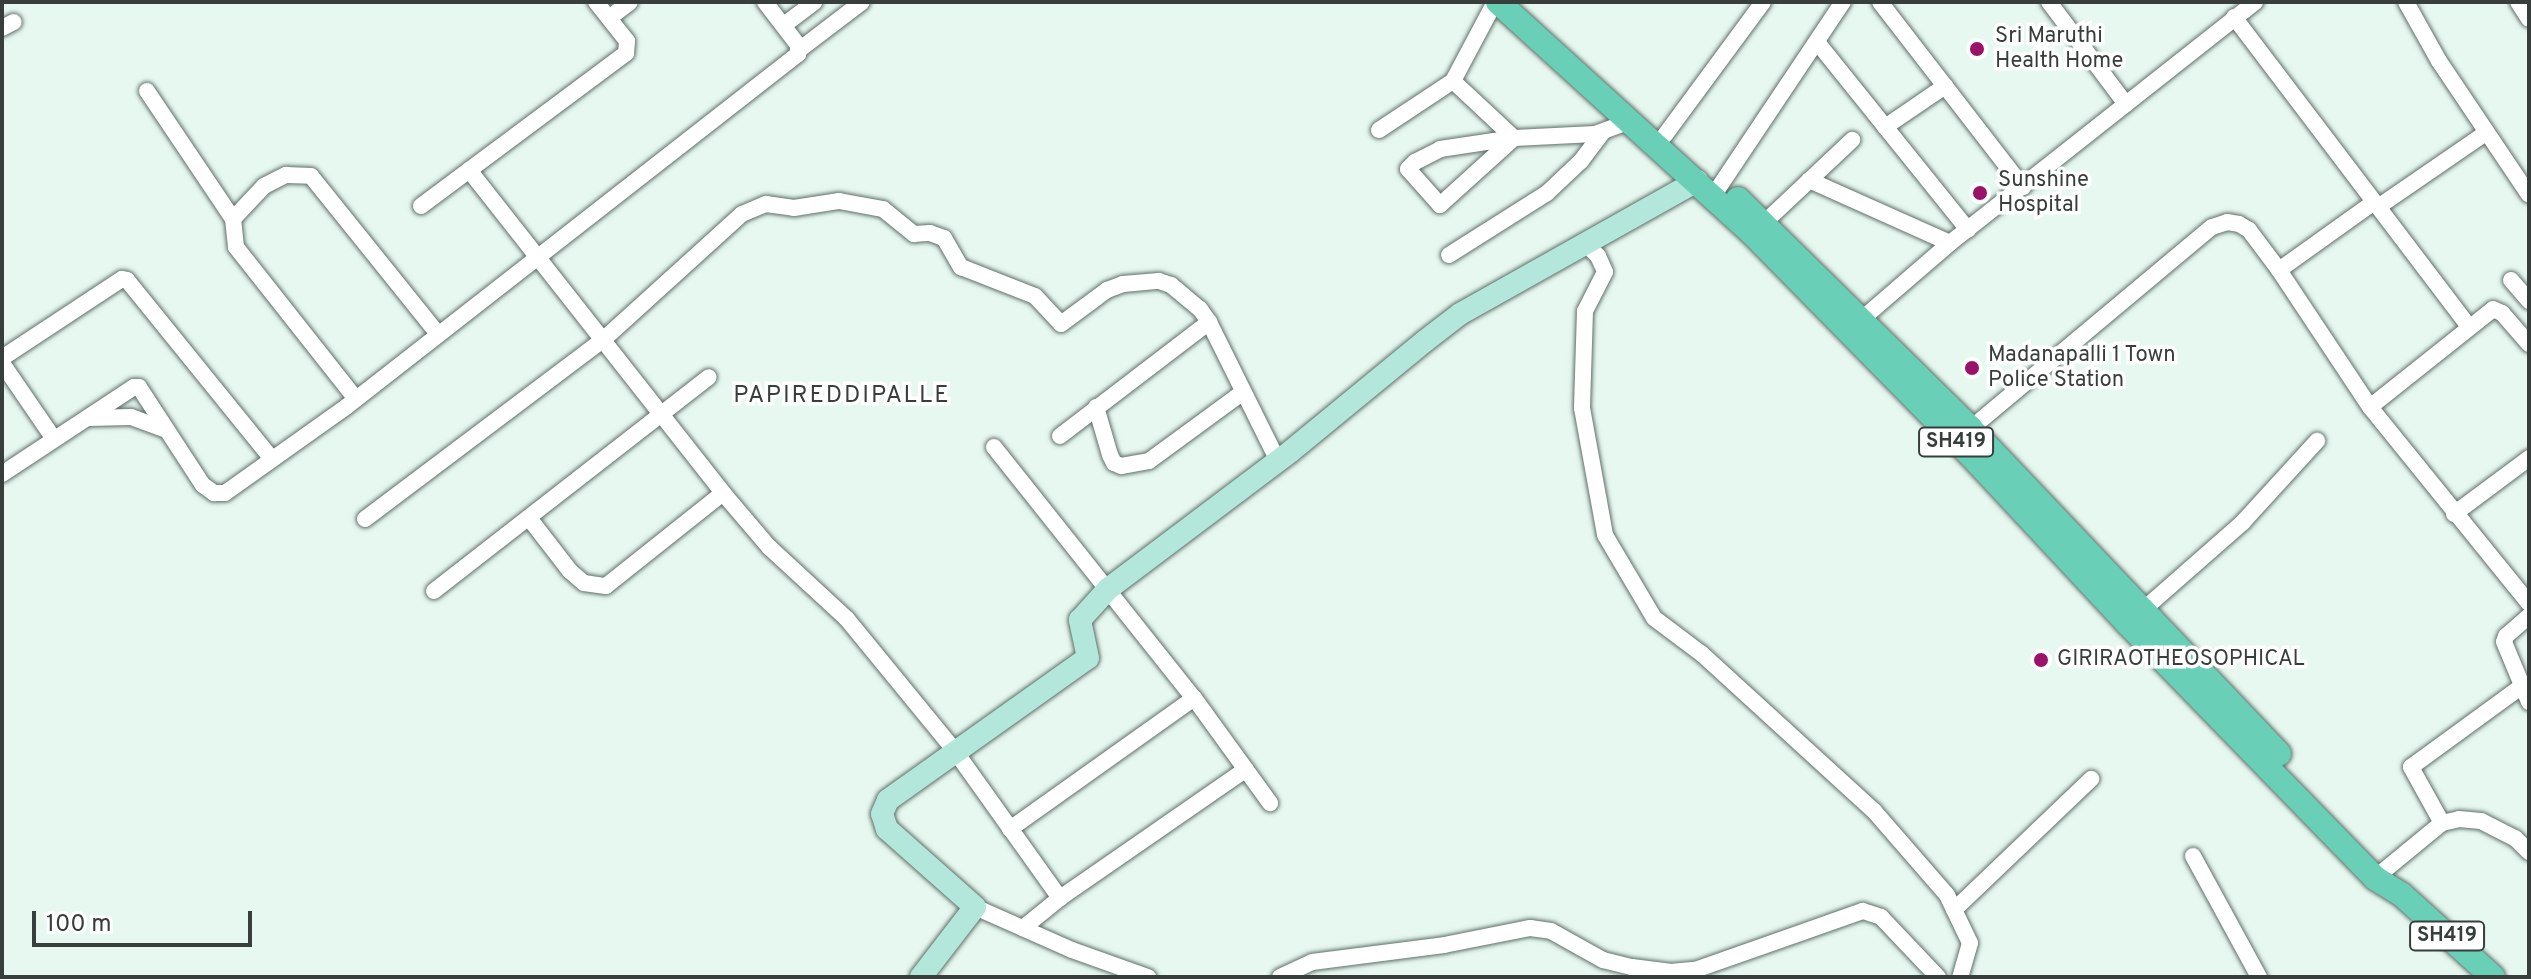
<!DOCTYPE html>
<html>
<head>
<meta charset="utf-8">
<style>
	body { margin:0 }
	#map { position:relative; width:2531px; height:979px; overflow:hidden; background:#e6f8f0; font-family:Overpass,sans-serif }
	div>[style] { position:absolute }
	.roads { filter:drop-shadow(0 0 2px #5f6f68) drop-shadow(0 0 2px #5f6f68) }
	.street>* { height:16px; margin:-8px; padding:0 8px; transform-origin:8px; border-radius:8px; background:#fff }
	.secondary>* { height:22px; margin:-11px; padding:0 11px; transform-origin:11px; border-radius:11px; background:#b4e7db }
	.primary>* { height:24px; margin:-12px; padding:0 12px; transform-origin:12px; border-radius:12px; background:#69cfb6 }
	.dots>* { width:22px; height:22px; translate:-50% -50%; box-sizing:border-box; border:4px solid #fff; border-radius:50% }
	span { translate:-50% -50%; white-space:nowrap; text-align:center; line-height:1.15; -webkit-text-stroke:7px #fff; paint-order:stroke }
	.shield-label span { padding:2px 6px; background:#fff; border:2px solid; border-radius:6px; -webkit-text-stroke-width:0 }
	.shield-label { font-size:20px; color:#373e3b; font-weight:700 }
	.poi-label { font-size:22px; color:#373e3b }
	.left { translate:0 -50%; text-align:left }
	.neighbourhood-label { font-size:24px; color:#373e3b; letter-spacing:2px }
	.frame { position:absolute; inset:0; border:4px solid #373e3b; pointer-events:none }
	.scale { position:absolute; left:32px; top:911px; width:220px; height:36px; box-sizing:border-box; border:4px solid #373e3b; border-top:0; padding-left:10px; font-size:24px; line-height:28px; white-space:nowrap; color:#373e3b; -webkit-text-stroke:6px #fff; paint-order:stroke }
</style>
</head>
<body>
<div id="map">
	<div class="roads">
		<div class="street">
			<i style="left:1880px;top:2px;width:234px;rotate:52.3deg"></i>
			<i style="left:2049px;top:2px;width:128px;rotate:53deg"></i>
			<i style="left:2406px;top:2px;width:68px;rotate:60.8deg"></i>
			<i style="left:2439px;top:61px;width:161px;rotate:56.1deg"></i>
			<i style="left:2518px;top:2px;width:20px;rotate:57deg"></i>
			<i style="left:2234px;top:17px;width:389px;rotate:52.8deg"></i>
			<i style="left:609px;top:18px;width:26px;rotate:-37deg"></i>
			<i style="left:784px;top:25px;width:38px;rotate:-37deg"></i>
			<i style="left:2px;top:28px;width:13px;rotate:-27deg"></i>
			<i style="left:1817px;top:42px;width:241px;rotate:51.2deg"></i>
			<i style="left:799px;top:50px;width:79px;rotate:-37.3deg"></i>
			<i style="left:1453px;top:81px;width:83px;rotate:43.1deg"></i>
			<i style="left:1514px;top:138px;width:100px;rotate:137.8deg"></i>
			<i style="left:1440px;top:205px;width:48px;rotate:-131.6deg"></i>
			<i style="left:1408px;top:169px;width:10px;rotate:-45deg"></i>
			<i style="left:1415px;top:162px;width:28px;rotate:-27deg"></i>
			<i style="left:1440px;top:149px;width:75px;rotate:-8.5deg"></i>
			<i style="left:1514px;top:138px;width:81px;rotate:-2.8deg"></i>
			<i style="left:1595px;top:134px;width:37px;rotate:-20deg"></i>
			<i style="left:147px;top:91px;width:154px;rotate:56.1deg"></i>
			<i style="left:1885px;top:127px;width:73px;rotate:-34.3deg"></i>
			<i style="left:1379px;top:130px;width:89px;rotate:-33.5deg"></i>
			<i style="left:1453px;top:81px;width:89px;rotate:-62deg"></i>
			<i style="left:1665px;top:135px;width:165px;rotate:-53.6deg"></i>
			<i style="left:469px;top:170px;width:411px;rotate:51.8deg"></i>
			<i style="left:723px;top:493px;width:71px;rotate:49.6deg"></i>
			<i style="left:769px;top:547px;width:106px;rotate:42.7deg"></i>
			<i style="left:847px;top:619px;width:171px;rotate:50.7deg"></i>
			<i style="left:955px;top:751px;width:181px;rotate:54.5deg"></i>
			<i style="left:1060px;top:898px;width:48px;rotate:141deg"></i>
			<i style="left:1809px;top:180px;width:154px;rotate:24.1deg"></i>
			<i style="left:1713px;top:196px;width:234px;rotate:-56.2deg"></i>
			<i style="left:421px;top:206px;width:256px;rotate:-36.7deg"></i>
			<i style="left:626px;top:53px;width:12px;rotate:-85deg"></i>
			<i style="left:627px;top:41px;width:50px;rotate:-128.5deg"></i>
			<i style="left:2378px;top:207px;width:132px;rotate:-34.5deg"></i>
			<i style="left:1765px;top:222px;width:120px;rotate:-43.3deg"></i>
			<i style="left:1585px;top:243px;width:18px;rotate:45deg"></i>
			<i style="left:1598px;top:256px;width:17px;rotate:66deg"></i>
			<i style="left:1605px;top:272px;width:44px;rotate:117.1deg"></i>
			<i style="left:1585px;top:311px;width:97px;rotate:91.8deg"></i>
			<i style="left:1582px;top:408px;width:129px;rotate:79.7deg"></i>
			<i style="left:1605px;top:535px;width:96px;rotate:59.4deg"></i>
			<i style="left:1654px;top:618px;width:60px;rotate:36.9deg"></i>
			<i style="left:1702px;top:654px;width:233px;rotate:42.4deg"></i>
			<i style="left:1874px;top:811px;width:111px;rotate:49deg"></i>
			<i style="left:1947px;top:895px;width:53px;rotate:64.4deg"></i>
			<i style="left:1970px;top:943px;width:35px;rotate:106deg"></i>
			<i style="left:1449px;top:255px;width:116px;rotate:-32.3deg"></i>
			<i style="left:1547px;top:193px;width:47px;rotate:-43.3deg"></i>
			<i style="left:1581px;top:161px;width:36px;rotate:-53deg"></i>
			<i style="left:2279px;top:270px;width:117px;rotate:-35.6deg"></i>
			<i style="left:2511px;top:280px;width:28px;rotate:49deg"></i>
			<i style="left:1855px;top:325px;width:125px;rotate:-40.8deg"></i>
			<i style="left:1950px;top:243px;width:389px;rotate:-38.3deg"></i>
			<i style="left:2px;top:358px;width:144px;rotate:-33.4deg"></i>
			<i style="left:122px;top:279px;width:5px;rotate:11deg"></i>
			<i style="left:127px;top:280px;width:230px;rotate:51deg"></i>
			<i style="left:2px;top:363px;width:92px;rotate:55.6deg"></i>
			<i style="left:356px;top:399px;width:194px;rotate:-128.3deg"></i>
			<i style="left:236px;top:247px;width:28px;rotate:-96deg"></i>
			<i style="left:233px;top:219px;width:45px;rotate:-46.8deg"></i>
			<i style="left:264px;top:186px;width:25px;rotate:-27deg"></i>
			<i style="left:286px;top:175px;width:25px;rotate:2deg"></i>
			<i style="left:311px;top:176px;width:203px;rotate:51.2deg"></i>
			<i style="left:1096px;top:407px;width:50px;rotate:73.7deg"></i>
			<i style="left:1110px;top:455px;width:9px;rotate:63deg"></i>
			<i style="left:1114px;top:463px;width:8px;rotate:23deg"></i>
			<i style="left:1121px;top:466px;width:28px;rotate:-10deg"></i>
			<i style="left:1149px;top:461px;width:115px;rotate:-36.2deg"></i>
			<i style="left:2370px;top:407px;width:157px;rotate:-38.5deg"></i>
			<i style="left:2493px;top:309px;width:10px;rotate:24deg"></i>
			<i style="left:2502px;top:313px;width:41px;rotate:48.9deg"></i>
			<i style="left:88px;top:418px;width:43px;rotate:-1.3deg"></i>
			<i style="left:131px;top:417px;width:37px;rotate:20deg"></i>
			<i style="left:1963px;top:435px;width:324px;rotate:-39.9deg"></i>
			<i style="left:2212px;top:227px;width:16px;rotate:-18deg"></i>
			<i style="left:2227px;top:222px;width:12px;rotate:9deg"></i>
			<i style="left:2239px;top:224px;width:12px;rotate:31deg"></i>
			<i style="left:2249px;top:230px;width:50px;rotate:53.1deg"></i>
			<i style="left:2279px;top:270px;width:164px;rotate:56.4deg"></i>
			<i style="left:2370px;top:407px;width:252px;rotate:51deg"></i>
			<i style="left:1060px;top:436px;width:188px;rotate:-37.4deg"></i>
			<i style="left:994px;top:447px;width:321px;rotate:51.5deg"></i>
			<i style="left:1194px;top:698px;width:130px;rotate:54.1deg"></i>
			<i style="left:2px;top:474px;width:158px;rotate:-33.4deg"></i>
			<i style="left:134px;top:387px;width:5px"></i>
			<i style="left:139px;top:387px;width:117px;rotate:56.9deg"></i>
			<i style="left:203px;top:485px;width:14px;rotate:36deg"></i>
			<i style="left:214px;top:493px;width:11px"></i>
			<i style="left:225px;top:493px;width:148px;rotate:-35.4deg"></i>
			<i style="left:346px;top:407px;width:574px;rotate:-37.99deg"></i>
			<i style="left:798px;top:54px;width:9px;rotate:-90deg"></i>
			<i style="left:798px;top:45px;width:54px;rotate:-127.5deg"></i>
			<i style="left:2454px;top:514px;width:94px;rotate:-36.7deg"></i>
			<i style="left:529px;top:518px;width:67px;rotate:52.3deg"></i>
			<i style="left:570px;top:571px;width:18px;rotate:41deg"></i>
			<i style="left:584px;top:583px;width:22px;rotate:8deg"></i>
			<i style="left:606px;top:586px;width:149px;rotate:-38.5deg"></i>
			<i style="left:365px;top:519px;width:299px;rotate:-37deg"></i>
			<i style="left:604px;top:339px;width:186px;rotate:-42.2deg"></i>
			<i style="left:742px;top:214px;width:26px;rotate:-23deg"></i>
			<i style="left:766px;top:204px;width:28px;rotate:8deg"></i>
			<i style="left:794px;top:208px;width:46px;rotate:-8.8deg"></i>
			<i style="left:839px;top:201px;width:45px;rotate:10.3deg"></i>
			<i style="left:883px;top:209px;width:40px;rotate:39deg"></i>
			<i style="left:914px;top:234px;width:16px;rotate:-4deg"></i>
			<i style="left:930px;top:233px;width:15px;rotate:20deg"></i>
			<i style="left:944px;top:238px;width:34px;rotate:60deg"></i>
			<i style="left:961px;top:267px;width:79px;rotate:21.4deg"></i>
			<i style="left:1035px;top:296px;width:38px;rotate:47deg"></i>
			<i style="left:1061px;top:324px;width:57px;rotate:-36.5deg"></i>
			<i style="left:1107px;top:290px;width:17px;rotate:-21deg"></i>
			<i style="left:1123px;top:284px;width:36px;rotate:-5deg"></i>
			<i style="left:1159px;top:281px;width:13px;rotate:18deg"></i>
			<i style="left:1171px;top:285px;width:38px;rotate:40deg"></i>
			<i style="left:1200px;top:309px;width:16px;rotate:55deg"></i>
			<i style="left:1209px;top:322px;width:155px;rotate:63.6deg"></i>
			<i style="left:434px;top:591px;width:348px;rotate:-37.9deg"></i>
			<i style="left:2143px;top:610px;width:133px;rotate:-41.3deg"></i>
			<i style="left:2243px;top:522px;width:110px;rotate:-47.6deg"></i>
			<i style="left:2529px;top:616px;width:30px;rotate:139deg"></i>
			<i style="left:2506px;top:636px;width:6px;rotate:108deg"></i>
			<i style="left:2504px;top:642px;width:65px;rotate:67.4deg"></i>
			<i style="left:2442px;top:823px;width:64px;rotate:-119deg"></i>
			<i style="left:2411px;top:767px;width:137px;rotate:-36.1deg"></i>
			<i style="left:1010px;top:829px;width:226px;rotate:-35.4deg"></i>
			<i style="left:2193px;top:856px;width:138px;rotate:61.4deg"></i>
			<i style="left:2375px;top:878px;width:87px;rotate:-39.4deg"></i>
			<i style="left:2442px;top:823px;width:17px;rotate:-13deg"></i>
			<i style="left:2459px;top:819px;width:22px;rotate:5deg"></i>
			<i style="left:2481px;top:821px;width:38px;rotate:27deg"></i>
			<i style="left:2515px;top:838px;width:20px;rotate:45deg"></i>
			<i style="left:1060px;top:898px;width:226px;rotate:-34.7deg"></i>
			<i style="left:975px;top:907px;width:106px;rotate:23.9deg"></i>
			<i style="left:1072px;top:950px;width:81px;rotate:19.6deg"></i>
			<i style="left:1954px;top:910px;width:190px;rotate:-43.7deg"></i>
			<i style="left:1280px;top:977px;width:35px;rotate:-25deg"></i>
			<i style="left:1312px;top:962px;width:133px;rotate:-7.3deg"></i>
			<i style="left:1444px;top:945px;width:88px;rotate:-11.2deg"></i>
			<i style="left:1530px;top:928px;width:21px;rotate:8deg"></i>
			<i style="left:1551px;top:931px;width:60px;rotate:29.1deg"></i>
			<i style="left:1603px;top:960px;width:30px;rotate:14deg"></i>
			<i style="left:1632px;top:967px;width:38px;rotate:7deg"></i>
			<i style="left:1670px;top:972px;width:25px;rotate:-5deg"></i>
			<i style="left:1695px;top:970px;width:178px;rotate:-19.4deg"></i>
			<i style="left:1863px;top:911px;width:19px;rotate:18deg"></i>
			<i style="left:1881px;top:917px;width:83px;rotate:46.5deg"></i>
		</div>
		<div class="secondary">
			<i style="left:921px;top:977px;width:88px;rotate:-52.4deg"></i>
			<i style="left:975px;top:907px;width:118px;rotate:-138.4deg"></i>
			<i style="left:887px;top:829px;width:16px;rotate:-108deg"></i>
			<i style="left:882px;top:814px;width:15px;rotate:-67deg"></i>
			<i style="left:888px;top:800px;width:245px;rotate:-35.4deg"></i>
			<i style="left:1088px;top:658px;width:39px;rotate:-102deg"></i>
			<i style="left:1080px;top:620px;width:42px;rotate:-47.9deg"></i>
			<i style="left:1108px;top:589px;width:229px;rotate:-37deg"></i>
			<i style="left:1291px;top:451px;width:173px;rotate:-39.4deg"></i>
			<i style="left:1425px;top:341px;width:44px;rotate:-37.6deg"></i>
			<i style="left:1460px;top:314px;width:272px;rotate:-29.3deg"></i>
		</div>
		<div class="primary">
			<i style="left:1498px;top:2px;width:343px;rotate:42.3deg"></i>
			<i style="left:1752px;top:233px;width:322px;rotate:45.5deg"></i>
			<i style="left:1978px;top:463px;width:219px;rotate:47deg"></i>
			<i style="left:2127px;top:623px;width:356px;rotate:45.8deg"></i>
			<i style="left:2375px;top:878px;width:31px;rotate:32deg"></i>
			<i style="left:2401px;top:894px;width:124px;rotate:42.1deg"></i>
			<i style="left:1738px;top:199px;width:326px;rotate:44.6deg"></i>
			<i style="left:1970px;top:428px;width:449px;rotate:46.5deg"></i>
		</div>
	</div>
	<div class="dots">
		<i style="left:1977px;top:49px;background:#991469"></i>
		<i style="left:1980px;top:193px;background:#991469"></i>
		<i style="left:1972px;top:368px;background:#991469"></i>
		<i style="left:2041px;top:660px;background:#991469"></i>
	</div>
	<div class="shield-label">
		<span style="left:1956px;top:442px">SH419</span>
		<span style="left:2447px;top:936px">SH419</span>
	</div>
	<div class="poi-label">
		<span class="left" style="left:1995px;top:49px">Sri Maruthi<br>Health Home</span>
		<span class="left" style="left:1998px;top:193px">Sunshine<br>Hospital</span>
		<span class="left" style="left:1988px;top:368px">Madanapalli 1 Town<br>Police Station</span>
		<span class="left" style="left:2057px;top:660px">GIRIRAOTHEOSOPHICAL</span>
	</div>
	<div class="neighbourhood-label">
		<span style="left:842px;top:397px">PAPIREDDIPALLE</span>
	</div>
	<div class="frame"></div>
	<div class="scale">100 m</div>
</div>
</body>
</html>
